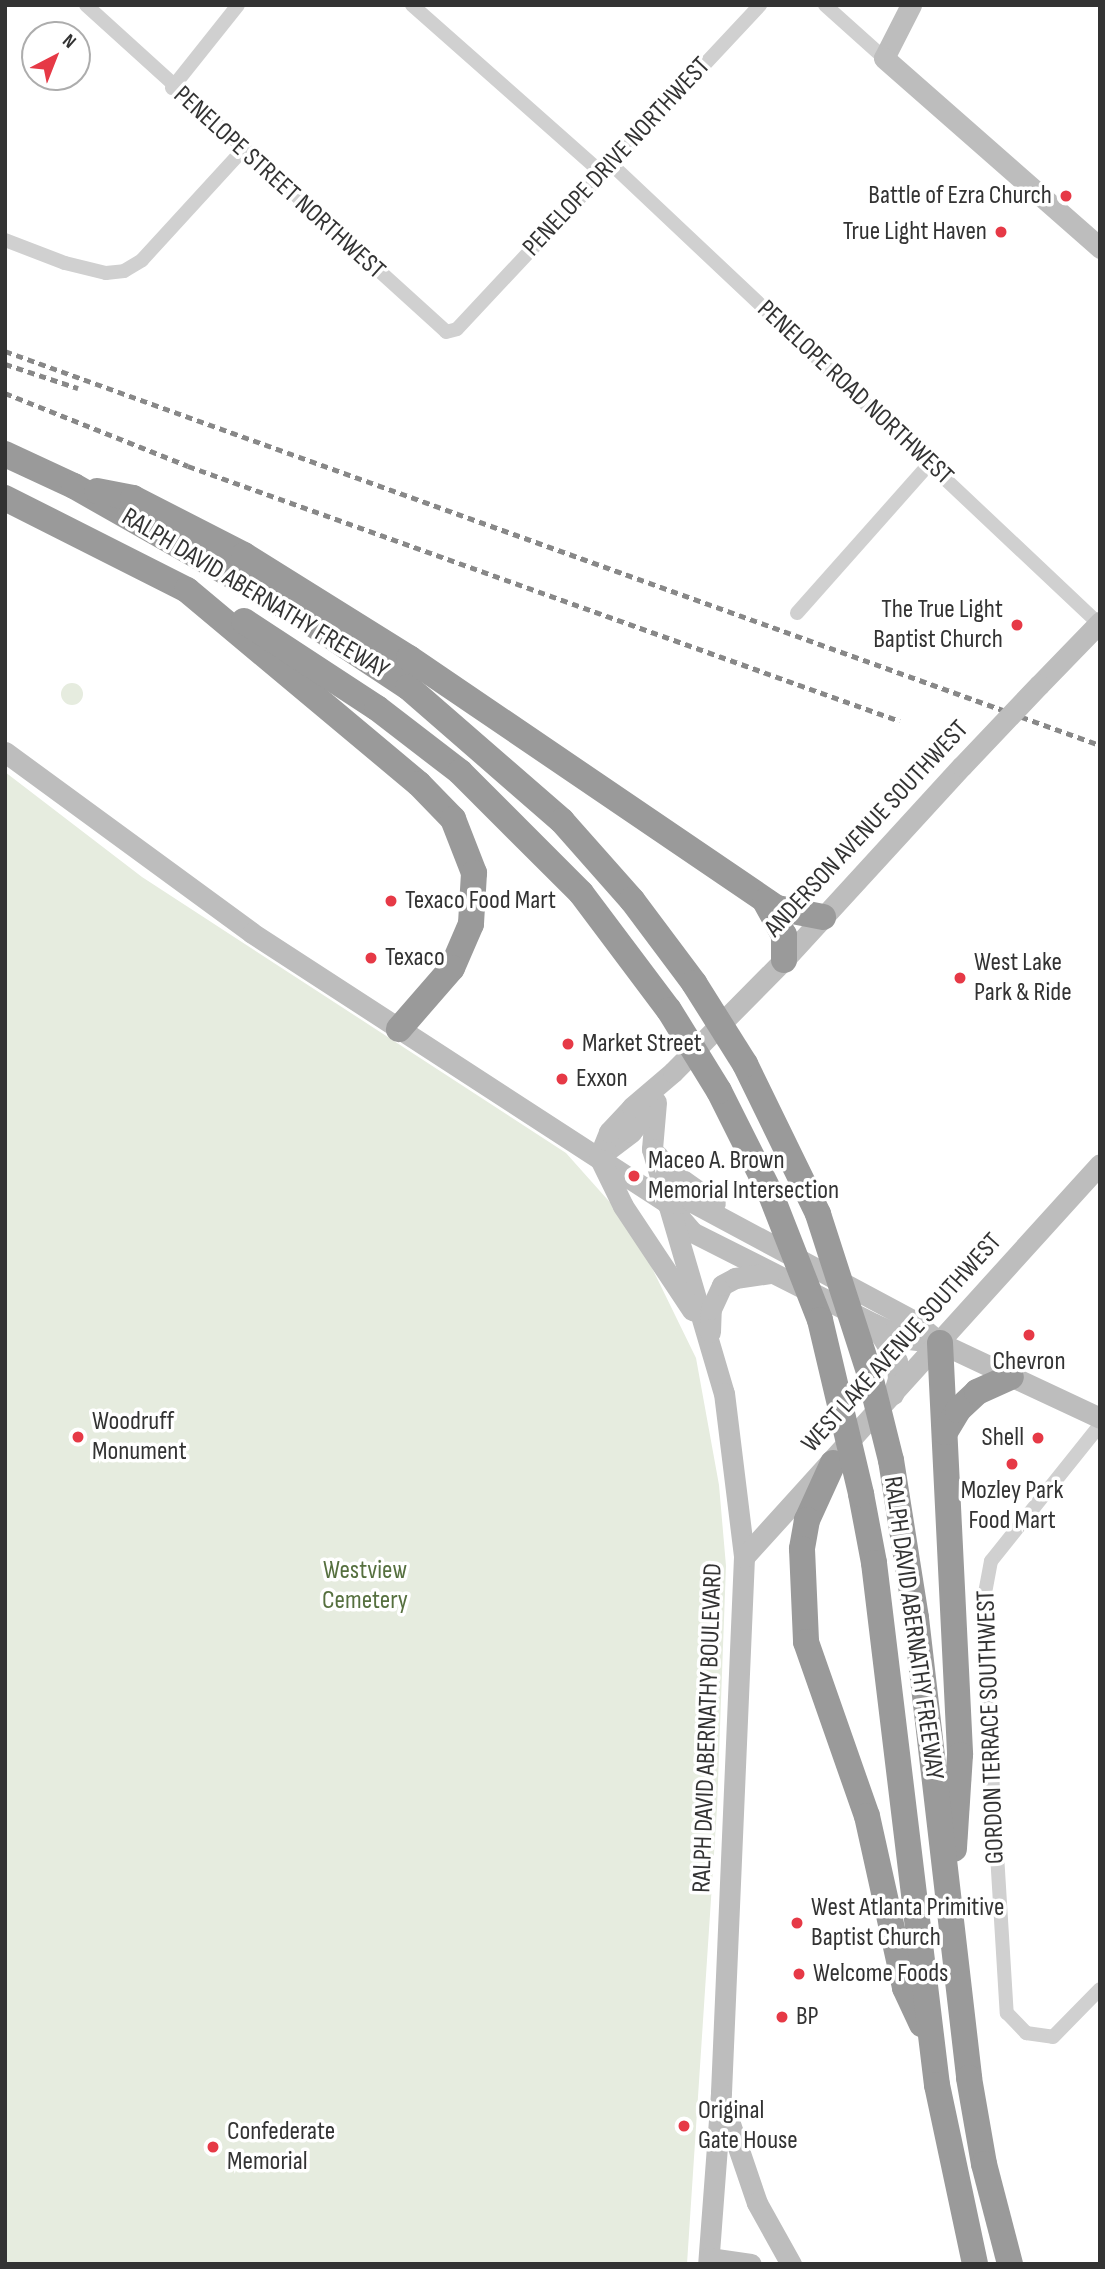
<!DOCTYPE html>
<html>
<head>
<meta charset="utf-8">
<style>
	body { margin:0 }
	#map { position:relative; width:1105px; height:2269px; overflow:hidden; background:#fff; font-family:"Sofia Sans Condensed",sans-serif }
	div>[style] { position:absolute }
	.green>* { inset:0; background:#e6ecdf }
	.round { border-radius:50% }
	.street>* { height:14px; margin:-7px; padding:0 7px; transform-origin:7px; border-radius:7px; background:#d0d0d0 }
	.secondary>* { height:21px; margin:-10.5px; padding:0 10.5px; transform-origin:10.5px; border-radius:10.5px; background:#bdbdbd }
	.highway>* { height:26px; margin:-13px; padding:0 13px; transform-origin:13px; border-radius:13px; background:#9a9a9a }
	.rail>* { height:4.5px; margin-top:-2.25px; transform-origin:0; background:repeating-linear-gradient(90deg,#888 0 7px,transparent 0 12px) }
	.secondary-bridge>* { height:21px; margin:-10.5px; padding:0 10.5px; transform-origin:10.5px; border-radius:10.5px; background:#bdbdbd }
	.highway-bridge>* { height:26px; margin:-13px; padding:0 13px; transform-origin:13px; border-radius:13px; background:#9a9a9a }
	.dots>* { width:19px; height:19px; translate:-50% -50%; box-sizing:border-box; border:4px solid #fff; border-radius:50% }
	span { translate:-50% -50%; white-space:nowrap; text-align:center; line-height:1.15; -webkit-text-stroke:7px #fff; paint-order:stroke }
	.street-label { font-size:26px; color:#333 }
	.poi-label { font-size:26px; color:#333 }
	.right { translate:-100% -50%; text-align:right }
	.left { translate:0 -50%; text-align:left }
	.park-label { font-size:26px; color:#56703f }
	.frame { position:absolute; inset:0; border:7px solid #333; pointer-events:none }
	.north { position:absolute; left:21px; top:21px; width:70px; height:70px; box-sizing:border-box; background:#fff; border:2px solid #adadad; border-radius:50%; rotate:42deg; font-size:19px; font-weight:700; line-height:28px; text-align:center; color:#333 }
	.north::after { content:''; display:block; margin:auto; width:24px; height:32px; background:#e63946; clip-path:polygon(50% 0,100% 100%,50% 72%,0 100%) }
</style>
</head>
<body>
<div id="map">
	<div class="green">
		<i class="round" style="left:61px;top:683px;width:22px;height:22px"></i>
		<i style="clip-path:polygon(5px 772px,142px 877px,566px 1153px,632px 1227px,696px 1358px,719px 1485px,726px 1566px,717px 1808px,687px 2264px,5px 2264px)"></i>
	</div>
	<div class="street">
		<i style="left:86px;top:5px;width:486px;rotate:42.2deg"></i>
		<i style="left:446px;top:332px;width:11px;rotate:-15deg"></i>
		<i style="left:457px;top:329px;width:444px;rotate:-46.9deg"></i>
		<i style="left:412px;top:5px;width:252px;rotate:41.5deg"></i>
		<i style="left:825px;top:5px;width:79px;rotate:41.9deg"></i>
		<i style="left:172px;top:88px;width:106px;rotate:-51.5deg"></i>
		<i style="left:610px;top:163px;width:671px;rotate:43.31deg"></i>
		<i style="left:5px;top:240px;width:64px;rotate:21deg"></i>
		<i style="left:65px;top:263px;width:42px;rotate:13.7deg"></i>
		<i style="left:106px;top:273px;width:18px;rotate:-6deg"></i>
		<i style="left:124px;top:271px;width:21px;rotate:-31deg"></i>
		<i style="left:142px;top:260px;width:148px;rotate:-47.5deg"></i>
		<i style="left:797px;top:613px;width:200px;rotate:-48.4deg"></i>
		<i style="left:1100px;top:1425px;width:174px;rotate:128.7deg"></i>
		<i style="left:991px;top:1561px;width:49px;rotate:100.6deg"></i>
		<i style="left:982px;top:1609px;width:405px;rotate:86.5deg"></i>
		<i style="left:1007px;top:2013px;width:28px;rotate:46deg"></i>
		<i style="left:1026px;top:2033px;width:27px;rotate:8deg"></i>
		<i style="left:1053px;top:2037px;width:67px;rotate:-45.6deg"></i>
	</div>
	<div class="secondary">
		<i style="left:911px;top:5px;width:59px;rotate:117deg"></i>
		<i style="left:884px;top:58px;width:288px;rotate:41.3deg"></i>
		<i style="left:1039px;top:685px;width:88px;rotate:-45.9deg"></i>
		<i style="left:5px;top:752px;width:306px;rotate:36.2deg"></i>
		<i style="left:252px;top:933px;width:495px;rotate:33deg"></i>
		<i style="left:667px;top:1203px;width:38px;rotate:49deg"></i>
		<i style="left:692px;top:1232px;width:204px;rotate:26.8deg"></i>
		<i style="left:874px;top:1324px;width:38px;rotate:23deg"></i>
		<i style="left:909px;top:1339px;width:31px;rotate:7deg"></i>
		<i style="left:656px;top:1102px;width:47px;rotate:94.9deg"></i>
		<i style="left:652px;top:1149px;width:254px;rotate:73.6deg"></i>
		<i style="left:724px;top:1393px;width:165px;rotate:83deg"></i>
		<i style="left:744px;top:1557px;width:536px;rotate:92.46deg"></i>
		<i style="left:721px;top:2093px;width:171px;rotate:94.3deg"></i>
		<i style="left:601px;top:1155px;width:38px;rotate:-37deg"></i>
		<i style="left:631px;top:1132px;width:38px;rotate:-50deg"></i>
		<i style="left:657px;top:1155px;width:21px;rotate:51deg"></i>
		<i style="left:670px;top:1171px;width:55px;rotate:35.4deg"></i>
		<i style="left:599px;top:1157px;width:27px;rotate:-68deg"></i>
		<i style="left:609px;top:1132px;width:34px;rotate:-47deg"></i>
		<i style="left:632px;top:1107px;width:54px;rotate:-40.5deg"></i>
		<i style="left:673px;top:1072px;width:158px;rotate:-45.3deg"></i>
		<i style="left:784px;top:960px;width:263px;rotate:-47.5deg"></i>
		<i style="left:600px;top:1159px;width:52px;rotate:63.9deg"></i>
		<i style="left:623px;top:1206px;width:125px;rotate:56.4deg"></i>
		<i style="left:667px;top:1203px;width:25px;rotate:-2deg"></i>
		<i style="left:692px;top:1202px;width:252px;rotate:28.2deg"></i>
		<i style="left:914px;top:1321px;width:34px;rotate:40deg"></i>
		<i style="left:940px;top:1343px;width:177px;rotate:25.1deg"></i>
		<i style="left:875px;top:1326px;width:41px;rotate:57.8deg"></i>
		<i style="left:897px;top:1361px;width:18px;rotate:87deg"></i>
		<i style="left:898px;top:1379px;width:16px;rotate:108deg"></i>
		<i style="left:710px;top:1332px;width:23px;rotate:-88deg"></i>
		<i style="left:711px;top:1309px;width:26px;rotate:-65deg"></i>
		<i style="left:722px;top:1285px;width:15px;rotate:-28deg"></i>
		<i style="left:735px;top:1278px;width:35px;rotate:-8deg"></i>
		<i style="left:744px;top:1557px;width:530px;rotate:-47.83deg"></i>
		<i style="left:725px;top:2109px;width:99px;rotate:71.2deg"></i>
		<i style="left:757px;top:2203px;width:70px;rotate:60.9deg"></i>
		<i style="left:709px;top:2258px;width:42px;rotate:8.1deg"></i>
	</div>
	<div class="highway">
		<i style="left:5px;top:454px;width:76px;rotate:24.9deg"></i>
		<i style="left:74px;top:486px;width:239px;rotate:29.6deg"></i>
		<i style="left:282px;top:604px;width:151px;rotate:33.4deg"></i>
		<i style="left:408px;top:687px;width:204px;rotate:41deg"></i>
		<i style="left:562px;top:821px;width:106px;rotate:48.5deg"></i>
		<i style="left:632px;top:900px;width:104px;rotate:53.2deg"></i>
		<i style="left:97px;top:491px;width:37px;rotate:11deg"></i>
		<i style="left:133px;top:498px;width:125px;rotate:27.2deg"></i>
		<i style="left:244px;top:555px;width:195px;rotate:32deg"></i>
		<i style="left:409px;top:658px;width:445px;rotate:34.2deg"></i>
		<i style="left:777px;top:908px;width:47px;rotate:11.1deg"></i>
		<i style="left:5px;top:498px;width:204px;rotate:26.8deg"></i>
		<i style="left:187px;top:590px;width:302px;rotate:39.9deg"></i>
		<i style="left:419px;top:784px;width:49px;rotate:45.8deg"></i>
		<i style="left:453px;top:819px;width:58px;rotate:68.7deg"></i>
		<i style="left:474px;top:873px;width:51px;rotate:93.4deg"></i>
		<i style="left:471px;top:924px;width:48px;rotate:113.4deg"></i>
		<i style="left:452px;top:968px;width:81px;rotate:131deg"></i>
		<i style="left:244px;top:621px;width:159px;rotate:33.2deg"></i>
		<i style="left:377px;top:708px;width:105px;rotate:37.6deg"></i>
		<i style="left:460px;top:772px;width:171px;rotate:45deg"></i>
		<i style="left:581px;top:893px;width:146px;rotate:53.1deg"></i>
		<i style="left:765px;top:901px;width:39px;rotate:61deg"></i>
		<i style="left:784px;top:935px;width:25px;rotate:90deg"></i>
		<i style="left:745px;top:1064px;width:167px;rotate:64deg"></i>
		<i style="left:719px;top:1091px;width:116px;rotate:63.4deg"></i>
		<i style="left:940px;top:1343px;width:412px;rotate:87.2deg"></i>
		<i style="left:960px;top:1755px;width:94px;rotate:93.7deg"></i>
		<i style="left:945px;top:1432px;width:26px;rotate:-59deg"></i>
		<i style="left:958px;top:1410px;width:26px;rotate:-43deg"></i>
		<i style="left:977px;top:1392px;width:37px;rotate:-24deg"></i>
		<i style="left:891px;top:1460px;width:160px;rotate:81deg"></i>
		<i style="left:916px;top:1618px;width:463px;rotate:83.4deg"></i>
		<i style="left:969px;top:2078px;width:87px;rotate:80.1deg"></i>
		<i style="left:984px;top:2164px;width:103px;rotate:75.4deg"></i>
		<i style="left:833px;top:1463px;width:63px;rotate:114.5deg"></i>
		<i style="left:807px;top:1520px;width:29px;rotate:100deg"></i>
		<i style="left:802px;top:1549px;width:93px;rotate:87.5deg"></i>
		<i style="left:806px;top:1642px;width:184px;rotate:70.7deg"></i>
		<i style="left:867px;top:1816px;width:176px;rotate:77.5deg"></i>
		<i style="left:905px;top:1988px;width:40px;rotate:65deg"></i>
		<i style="left:861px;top:1494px;width:70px;rotate:79.3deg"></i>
		<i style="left:874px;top:1563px;width:526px;rotate:83.12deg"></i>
		<i style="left:937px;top:2085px;width:183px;rotate:78deg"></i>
	</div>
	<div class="rail">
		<i style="left:5px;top:351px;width:1164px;rotate:19.79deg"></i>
		<i style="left:5px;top:364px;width:77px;rotate:18.2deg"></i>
		<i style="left:5px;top:393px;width:197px;rotate:21.7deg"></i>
		<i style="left:188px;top:466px;width:756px;rotate:19.7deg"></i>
	</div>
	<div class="secondary-bridge">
		<i style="left:962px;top:766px;width:112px;rotate:-46.5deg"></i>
	</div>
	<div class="highway-bridge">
		<i style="left:694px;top:983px;width:96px;rotate:57.8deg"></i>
		<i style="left:669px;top:1010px;width:95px;rotate:58.3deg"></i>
		<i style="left:771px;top:1195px;width:134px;rotate:68.6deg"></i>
		<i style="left:820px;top:1320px;width:179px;rotate:76.7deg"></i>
		<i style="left:818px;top:1214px;width:166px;rotate:72.1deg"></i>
		<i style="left:869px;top:1372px;width:91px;rotate:76deg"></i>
	</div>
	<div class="dots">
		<i style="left:1066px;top:196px;background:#e63946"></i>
		<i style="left:1001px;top:232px;background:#e63946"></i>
		<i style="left:1017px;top:625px;background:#e63946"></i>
		<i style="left:391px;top:901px;background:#e63946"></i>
		<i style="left:371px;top:958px;background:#e63946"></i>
		<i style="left:960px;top:978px;background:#e63946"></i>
		<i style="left:568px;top:1044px;background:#e63946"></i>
		<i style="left:562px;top:1079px;background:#e63946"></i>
		<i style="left:634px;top:1176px;background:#e63946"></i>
		<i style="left:1029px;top:1335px;background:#e63946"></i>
		<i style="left:78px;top:1437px;background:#e63946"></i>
		<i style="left:1038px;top:1438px;background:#e63946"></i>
		<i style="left:1012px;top:1464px;background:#e63946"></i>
		<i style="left:797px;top:1923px;background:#e63946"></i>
		<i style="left:799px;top:1974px;background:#e63946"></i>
		<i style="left:782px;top:2017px;background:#e63946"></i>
		<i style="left:684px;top:2126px;background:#e63946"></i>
		<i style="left:213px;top:2147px;background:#e63946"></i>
	</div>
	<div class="street-label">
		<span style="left:617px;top:157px;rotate:-47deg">PENELOPE DRIVE NORTHWEST</span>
		<span style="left:279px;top:183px;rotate:42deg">PENELOPE STREET NORTHWEST</span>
		<span style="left:855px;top:393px;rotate:43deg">PENELOPE ROAD NORTHWEST</span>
		<span style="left:255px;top:594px;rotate:31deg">RALPH DAVID ABERNATHY FREEWAY</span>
		<span style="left:867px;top:829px;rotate:-47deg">ANDERSON AVENUE SOUTHWEST</span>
		<span style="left:902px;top:1343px;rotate:-48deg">WEST LAKE AVENUE SOUTHWEST</span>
		<span style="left:913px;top:1628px;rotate:82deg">RALPH DAVID ABERNATHY FREEWAY</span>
		<span style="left:991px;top:1727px;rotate:-92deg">GORDON TERRACE SOUTHWEST</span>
		<span style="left:708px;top:1728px;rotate:-88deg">RALPH DAVID ABERNATHY BOULEVARD</span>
	</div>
	<div class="poi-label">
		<span class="right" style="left:1052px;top:196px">Battle of Ezra Church</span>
		<span class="right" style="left:987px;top:232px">True Light Haven</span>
		<span class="right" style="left:1003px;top:625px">The True Light<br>Baptist Church</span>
		<span class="left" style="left:405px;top:901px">Texaco Food Mart</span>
		<span class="left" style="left:385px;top:958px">Texaco</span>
		<span class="left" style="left:974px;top:978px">West Lake<br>Park &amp; Ride</span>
		<span class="left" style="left:582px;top:1044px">Market Street</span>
		<span class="left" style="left:576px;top:1079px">Exxon</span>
		<span class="left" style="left:648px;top:1176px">Maceo A. Brown<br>Memorial Intersection</span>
		<span style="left:1029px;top:1362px">Chevron</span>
		<span class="left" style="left:92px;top:1437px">Woodruff<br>Monument</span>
		<span class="right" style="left:1024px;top:1438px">Shell</span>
		<span style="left:1012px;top:1506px">Mozley Park<br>Food Mart</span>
		<span class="left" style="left:811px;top:1923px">West Atlanta Primitive<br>Baptist Church</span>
		<span class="left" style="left:813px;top:1974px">Welcome Foods</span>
		<span class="left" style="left:796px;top:2017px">BP</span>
		<span class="left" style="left:698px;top:2126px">Original<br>Gate House</span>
		<span class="left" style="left:227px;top:2147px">Confederate<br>Memorial</span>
	</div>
	<div class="park-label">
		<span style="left:365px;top:1586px">Westview<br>Cemetery</span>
	</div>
	<div class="frame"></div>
	<div class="north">N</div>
</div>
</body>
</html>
